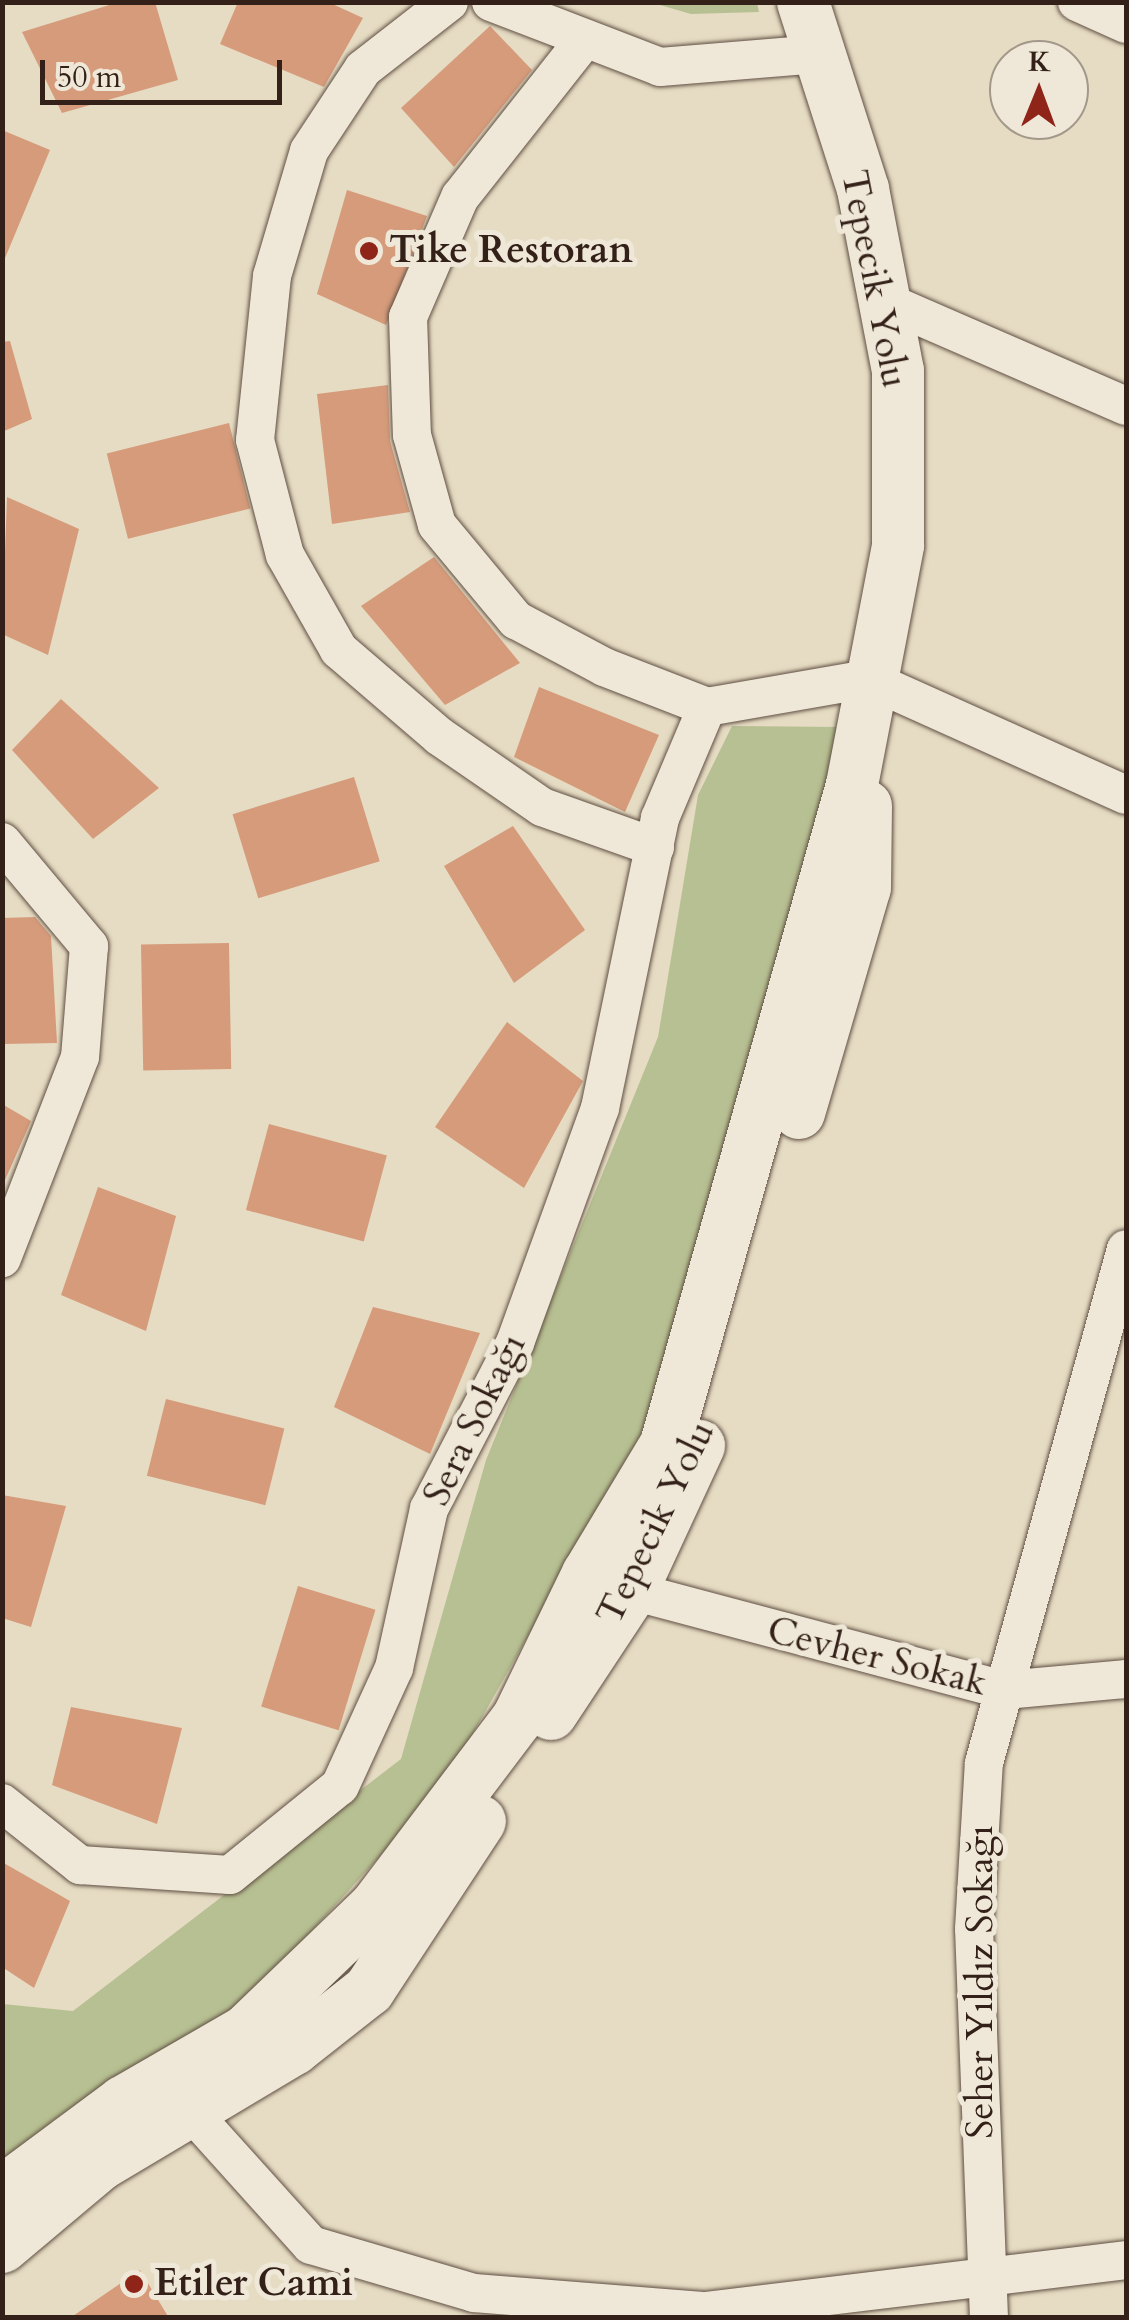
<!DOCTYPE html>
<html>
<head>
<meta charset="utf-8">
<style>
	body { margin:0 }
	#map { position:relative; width:1129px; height:2320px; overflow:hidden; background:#e6dcc3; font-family:Cardo,serif }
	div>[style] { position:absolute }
	.green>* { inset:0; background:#b7c092 }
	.building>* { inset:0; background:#d59b7b; transform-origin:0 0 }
	.roads { filter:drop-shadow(0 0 2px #604f43) drop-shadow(0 0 2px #604f43) }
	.minor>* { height:38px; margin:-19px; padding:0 19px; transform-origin:19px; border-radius:19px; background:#efe8d8 }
	.secondary>* { height:52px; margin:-26px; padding:0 26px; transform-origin:26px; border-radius:26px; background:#efe8d8 }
	.dots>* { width:28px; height:28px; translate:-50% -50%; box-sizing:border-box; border:5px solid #efe8d8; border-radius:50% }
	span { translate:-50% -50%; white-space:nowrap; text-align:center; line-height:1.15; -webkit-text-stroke:10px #efe8d8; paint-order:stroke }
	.poi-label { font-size:38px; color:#332018; font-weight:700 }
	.left { translate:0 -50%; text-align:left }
	.street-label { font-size:38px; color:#332018 }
	.frame { position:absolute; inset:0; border:5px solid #332018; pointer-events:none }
	.north { position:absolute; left:989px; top:40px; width:100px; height:100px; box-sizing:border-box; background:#efe8d8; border:2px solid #a4988b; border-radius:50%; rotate:1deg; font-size:28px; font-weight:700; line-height:40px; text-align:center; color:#332018 }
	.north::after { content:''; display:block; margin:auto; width:35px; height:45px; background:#8f2418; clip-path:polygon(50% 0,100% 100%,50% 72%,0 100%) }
	.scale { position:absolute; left:40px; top:60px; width:242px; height:45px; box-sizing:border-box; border:5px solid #332018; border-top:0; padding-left:12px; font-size:30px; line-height:35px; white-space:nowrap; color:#332018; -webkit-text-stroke:8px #efe8d8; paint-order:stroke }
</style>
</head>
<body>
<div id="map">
	<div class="green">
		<i style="clip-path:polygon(653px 3px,757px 3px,759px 12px,691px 14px)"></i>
		<i style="clip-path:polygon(732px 726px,839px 727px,811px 858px,641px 1436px,442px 1788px,236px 2014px,150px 2057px,54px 2120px,3px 2167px,3px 2004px,73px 2011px,401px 1759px,486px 1460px,658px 1037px,698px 795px)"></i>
	</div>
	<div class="building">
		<i style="clip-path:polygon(119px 2px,155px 2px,178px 80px,62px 113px,22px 32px)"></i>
		<i style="clip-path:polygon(238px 2px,328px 2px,363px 18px,324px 87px,220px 44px)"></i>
		<i style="clip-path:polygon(490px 26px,532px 70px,454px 167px,401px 108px)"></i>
		<i style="clip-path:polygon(2px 130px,50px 150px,3px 263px,2px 263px)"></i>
		<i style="clip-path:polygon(347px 190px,427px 216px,386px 325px,317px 294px)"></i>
		<i style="clip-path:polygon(10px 341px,32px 419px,2px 432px,2px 342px)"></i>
		<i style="clip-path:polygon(388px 385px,390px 441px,410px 512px,332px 524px,317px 394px)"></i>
		<i style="left:229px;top:423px;width:88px;height:126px;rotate:76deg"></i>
		<i style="clip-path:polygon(7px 497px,79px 529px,48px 655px,2px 634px)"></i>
		<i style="clip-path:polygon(434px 557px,520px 663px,445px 705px,361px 606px)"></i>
		<i style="clip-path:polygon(539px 687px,659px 735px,625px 812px,514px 757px)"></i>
		<i style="clip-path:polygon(61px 699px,159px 788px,93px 839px,12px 750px)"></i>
		<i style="left:354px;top:777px;width:88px;height:127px;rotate:73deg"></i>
		<i style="clip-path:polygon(513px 826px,585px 930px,514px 983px,444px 866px)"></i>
		<i style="clip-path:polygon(35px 917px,51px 936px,57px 1043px,2px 1044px,2px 918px)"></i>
		<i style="left:229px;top:943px;width:126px;height:88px;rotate:89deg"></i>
		<i style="clip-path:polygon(507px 1022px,583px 1081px,524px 1188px,435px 1127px)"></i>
		<i style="clip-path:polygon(2px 1104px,31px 1121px,2px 1187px)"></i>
		<i style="left:269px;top:1124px;width:122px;height:89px;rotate:15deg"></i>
		<i style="clip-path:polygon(98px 1187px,176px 1216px,146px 1331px,61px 1295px)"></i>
		<i style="clip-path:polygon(373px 1307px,480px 1333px,430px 1454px,334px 1407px)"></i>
		<i style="left:166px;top:1399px;width:122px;height:79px;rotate:14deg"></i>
		<i style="clip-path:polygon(2px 1495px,66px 1506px,31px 1627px,2px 1618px)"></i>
		<i style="left:298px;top:1586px;width:81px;height:126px;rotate:17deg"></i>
		<i style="clip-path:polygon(71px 1707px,182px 1728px,157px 1824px,52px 1785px)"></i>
		<i style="clip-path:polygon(2px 1862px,70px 1901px,34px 1988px,2px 1967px)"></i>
		<i style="clip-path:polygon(140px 2270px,169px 2318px,70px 2318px)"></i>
	</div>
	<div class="roads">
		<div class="minor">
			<i style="left:449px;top:2px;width:109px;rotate:142.1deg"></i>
			<i style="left:363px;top:69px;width:98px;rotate:123.4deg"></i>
			<i style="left:309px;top:151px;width:130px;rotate:106.5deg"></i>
			<i style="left:272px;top:276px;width:165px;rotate:95.9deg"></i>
			<i style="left:255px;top:440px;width:119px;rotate:75.4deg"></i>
			<i style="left:285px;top:555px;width:109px;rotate:60.4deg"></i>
			<i style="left:339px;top:650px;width:132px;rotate:40.7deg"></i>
			<i style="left:439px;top:736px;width:125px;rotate:34.6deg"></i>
			<i style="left:542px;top:807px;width:120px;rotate:19.5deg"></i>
			<i style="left:491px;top:2px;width:181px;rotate:21deg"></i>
			<i style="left:660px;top:67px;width:159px;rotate:-4.7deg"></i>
			<i style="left:1077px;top:2px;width:54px;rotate:24.2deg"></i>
			<i style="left:585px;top:39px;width:201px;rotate:128.3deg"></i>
			<i style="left:460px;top:197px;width:131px;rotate:113.4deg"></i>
			<i style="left:408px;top:317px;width:118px;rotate:88.1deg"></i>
			<i style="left:412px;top:435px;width:93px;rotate:74.5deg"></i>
			<i style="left:437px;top:525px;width:124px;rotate:50.3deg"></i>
			<i style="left:516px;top:620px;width:100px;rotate:28.1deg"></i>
			<i style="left:604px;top:667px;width:110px;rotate:21.2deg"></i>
			<i style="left:882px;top:300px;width:266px;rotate:23.5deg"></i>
			<i style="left:707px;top:707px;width:163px;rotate:-9.9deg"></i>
			<i style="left:868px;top:679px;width:283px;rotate:24.2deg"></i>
			<i style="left:2px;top:842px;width:136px;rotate:50.1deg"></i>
			<i style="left:89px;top:946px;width:111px;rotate:94.6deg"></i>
			<i style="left:80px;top:1057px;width:216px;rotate:111.2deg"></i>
			<i style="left:632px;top:1591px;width:386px;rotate:14.9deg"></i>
			<i style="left:1005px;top:1690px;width:121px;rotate:-5.2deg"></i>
			<i style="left:2px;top:1803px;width:100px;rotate:38.5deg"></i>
			<i style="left:80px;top:1865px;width:150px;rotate:3.8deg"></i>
			<i style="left:230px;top:1875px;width:141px;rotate:-39deg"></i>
			<i style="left:340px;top:1786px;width:130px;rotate:-65.4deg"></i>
			<i style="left:394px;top:1668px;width:163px;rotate:-77.6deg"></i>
			<i style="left:429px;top:1509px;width:187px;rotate:-62.6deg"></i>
			<i style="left:515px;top:1343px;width:250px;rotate:-70.1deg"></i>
			<i style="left:600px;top:1108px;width:296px;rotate:-78.3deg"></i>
			<i style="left:660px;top:818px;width:121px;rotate:-67.1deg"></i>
			<i style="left:193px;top:2114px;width:176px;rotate:48deg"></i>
			<i style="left:311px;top:2245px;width:170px;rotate:16.4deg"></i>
			<i style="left:474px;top:2293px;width:232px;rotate:4.5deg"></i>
			<i style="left:705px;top:2311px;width:424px;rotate:-6.9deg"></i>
			<i style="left:989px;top:2318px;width:389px;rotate:-92.2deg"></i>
			<i style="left:974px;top:1929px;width:166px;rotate:-86.6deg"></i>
			<i style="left:984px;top:1763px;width:533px;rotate:-74.56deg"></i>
		</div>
		<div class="secondary">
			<i style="left:799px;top:1113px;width:234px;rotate:-73.7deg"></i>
			<i style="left:865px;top:888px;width:82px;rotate:-89.3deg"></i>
			<i style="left:551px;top:1714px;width:147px;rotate:-56.6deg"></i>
			<i style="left:632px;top:1591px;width:160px;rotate:-65.2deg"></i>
			<i style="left:2px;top:2192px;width:151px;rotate:-36.6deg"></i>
			<i style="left:123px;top:2102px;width:142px;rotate:-30deg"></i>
			<i style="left:246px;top:2031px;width:179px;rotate:-43.9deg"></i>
			<i style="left:375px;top:1907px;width:237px;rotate:-52.9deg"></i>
			<i style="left:518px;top:1718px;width:160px;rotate:-64.1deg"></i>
			<i style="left:588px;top:1574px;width:152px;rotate:-59deg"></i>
			<i style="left:666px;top:1444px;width:685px;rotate:-74.24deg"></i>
			<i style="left:852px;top:785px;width:244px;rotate:-79.1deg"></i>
			<i style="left:898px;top:545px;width:174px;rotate:-90deg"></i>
			<i style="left:898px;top:371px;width:185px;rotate:-100.9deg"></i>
			<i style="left:863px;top:189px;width:196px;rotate:-107.8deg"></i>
			<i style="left:2px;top:2247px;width:129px;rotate:-40deg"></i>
			<i style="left:101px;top:2164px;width:225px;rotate:-30.8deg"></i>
			<i style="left:294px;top:2049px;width:95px;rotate:-38.2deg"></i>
			<i style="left:369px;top:1990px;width:202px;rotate:-56.7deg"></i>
		</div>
	</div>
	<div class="dots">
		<i style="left:369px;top:251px;background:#8f2418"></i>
		<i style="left:134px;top:2284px;background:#8f2418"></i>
	</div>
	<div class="poi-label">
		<span class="left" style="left:389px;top:251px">Tike Restoran</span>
		<span class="left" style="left:154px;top:2284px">Etiler Cami</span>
	</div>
	<div class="street-label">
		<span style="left:874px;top:279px;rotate:79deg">Tepecik Yolu</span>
		<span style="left:475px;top:1420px;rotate:-64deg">Sera Sokağı</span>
		<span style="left:656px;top:1523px;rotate:-64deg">Tepecik Yolu</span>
		<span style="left:877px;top:1657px;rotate:14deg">Cevher Sokak</span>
		<span style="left:981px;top:1982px;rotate:-90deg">Seher Yıldız Sokağı</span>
	</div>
	<div class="frame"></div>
	<div class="north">K</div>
	<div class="scale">50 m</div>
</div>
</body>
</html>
